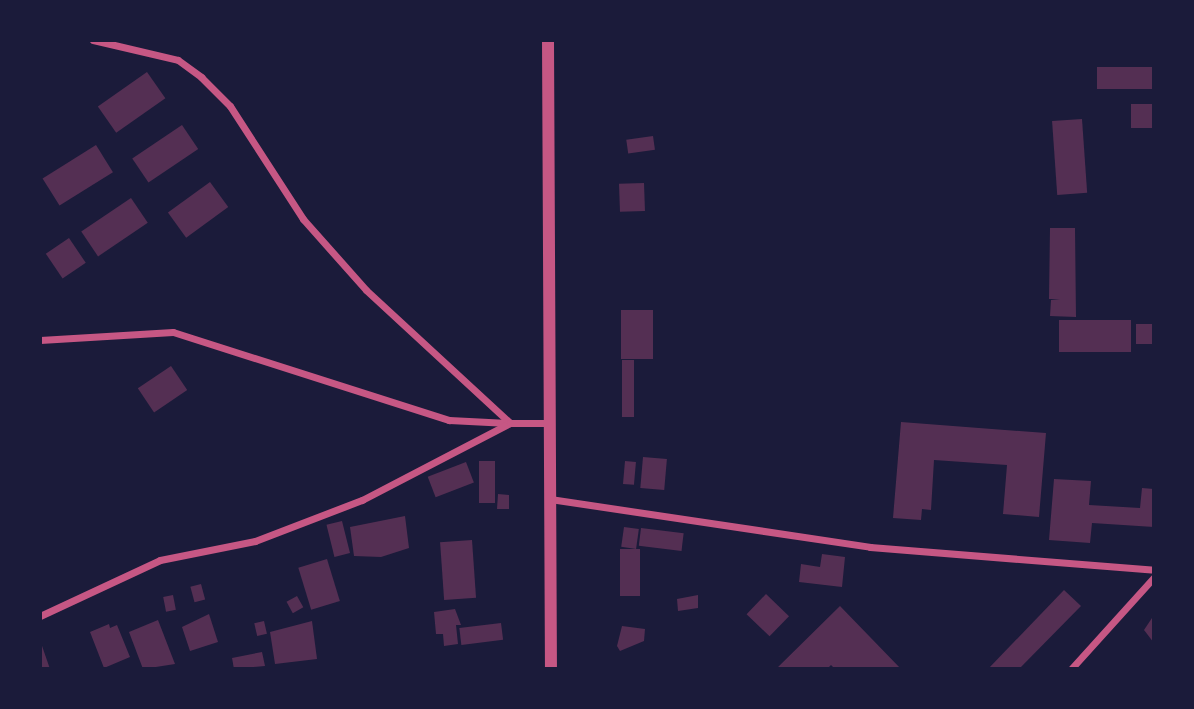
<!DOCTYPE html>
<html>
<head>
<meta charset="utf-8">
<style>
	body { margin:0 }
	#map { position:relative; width:1194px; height:709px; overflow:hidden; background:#1b1b3a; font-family:Signika,sans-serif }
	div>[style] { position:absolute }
	.building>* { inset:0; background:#542f53; transform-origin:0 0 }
	.minor>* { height:7px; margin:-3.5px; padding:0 3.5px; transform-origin:3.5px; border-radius:3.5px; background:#c65784 }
	.tertiary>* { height:12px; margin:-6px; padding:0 6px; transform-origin:6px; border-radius:6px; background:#c65784 }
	span { translate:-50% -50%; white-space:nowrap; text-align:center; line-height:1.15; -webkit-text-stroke:5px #1b1b3a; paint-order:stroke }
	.frame { position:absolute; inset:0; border:42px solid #1b1b3a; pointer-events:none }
</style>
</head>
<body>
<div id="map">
	<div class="building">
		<i style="left:1154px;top:67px;width:22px;height:57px;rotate:90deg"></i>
		<i style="left:147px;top:72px;width:32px;height:60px;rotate:55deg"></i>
		<i style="left:1154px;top:104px;width:24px;height:23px;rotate:90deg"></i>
		<i style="left:1082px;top:119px;width:74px;height:30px;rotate:86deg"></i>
		<i style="left:182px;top:125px;width:29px;height:60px;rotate:56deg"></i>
		<i style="left:653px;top:136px;width:14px;height:27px;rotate:82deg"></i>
		<i style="left:96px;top:145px;width:32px;height:63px;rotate:58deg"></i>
		<i style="left:210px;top:182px;width:31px;height:52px;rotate:54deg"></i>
		<i style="left:644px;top:183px;width:28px;height:25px;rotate:88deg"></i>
		<i style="left:131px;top:198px;width:30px;height:60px;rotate:56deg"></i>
		<i style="clip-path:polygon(1050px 228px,1075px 228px,1076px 317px,1050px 316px,1051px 300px,1060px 299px,1049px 299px)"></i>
		<i style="left:69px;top:238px;width:30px;height:28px;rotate:56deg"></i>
		<i style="left:621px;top:310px;width:32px;height:49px"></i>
		<i style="left:1059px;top:320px;width:72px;height:32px"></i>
		<i style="left:1136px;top:324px;width:18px;height:20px"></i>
		<i style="left:622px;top:360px;width:12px;height:57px"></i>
		<i style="left:171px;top:366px;width:29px;height:40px;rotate:56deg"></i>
		<i style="clip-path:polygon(901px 422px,1046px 433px,1039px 517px,1003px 514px,1007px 465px,934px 460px,931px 510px,922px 509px,921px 520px,893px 518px)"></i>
		<i style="left:643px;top:457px;width:24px;height:31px;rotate:5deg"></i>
		<i style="left:479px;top:461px;width:16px;height:42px"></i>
		<i style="left:625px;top:461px;width:11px;height:23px;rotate:5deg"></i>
		<i style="left:466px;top:462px;width:22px;height:41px;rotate:69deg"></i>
		<i style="clip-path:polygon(1054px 479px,1091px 481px,1089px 505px,1140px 508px,1142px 488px,1154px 489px,1154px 527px,1092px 523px,1090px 543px,1049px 540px)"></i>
		<i style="clip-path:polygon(498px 494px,509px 495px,509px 509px,497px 509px)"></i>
		<i style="clip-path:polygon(405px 516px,409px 548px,381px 557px,354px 556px,350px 527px)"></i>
		<i style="left:342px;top:521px;width:33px;height:16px;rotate:76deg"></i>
		<i style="left:624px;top:527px;width:15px;height:20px;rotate:8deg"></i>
		<i style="left:641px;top:528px;width:43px;height:18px;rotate:7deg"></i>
		<i style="left:472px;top:540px;width:58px;height:32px;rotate:86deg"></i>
		<i style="left:620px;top:549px;width:20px;height:47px"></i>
		<i style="clip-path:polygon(822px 554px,845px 557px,842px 587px,799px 582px,801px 564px,820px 567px)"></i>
		<i style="left:327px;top:559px;width:44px;height:30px;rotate:73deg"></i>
		<i style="left:201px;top:584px;width:16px;height:11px;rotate:75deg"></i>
		<i style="clip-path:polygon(1064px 590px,1081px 606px,1019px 669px,988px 669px)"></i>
		<i style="left:766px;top:594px;width:32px;height:28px;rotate:44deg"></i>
		<i style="left:173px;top:595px;width:15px;height:10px;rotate:79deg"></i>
		<i style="clip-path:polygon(698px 595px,698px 608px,678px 611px,677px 599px)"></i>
		<i style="left:297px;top:596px;width:13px;height:12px;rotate:61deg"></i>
		<i style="clip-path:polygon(840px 606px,901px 669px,835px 669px,831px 665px,827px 669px,776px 669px)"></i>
		<i style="clip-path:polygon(455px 609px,461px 625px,456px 625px,458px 644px,444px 646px,443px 634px,436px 634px,434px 612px)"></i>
		<i style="clip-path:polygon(209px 614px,218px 642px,190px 651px,182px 627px)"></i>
		<i style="clip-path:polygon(1154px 615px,1154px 643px,1144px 630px)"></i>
		<i style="clip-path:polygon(158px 620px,175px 664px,143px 669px,129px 632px)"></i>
		<i style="left:264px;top:621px;width:13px;height:10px;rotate:77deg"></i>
		<i style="clip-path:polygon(312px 621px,317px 659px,275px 664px,270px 632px)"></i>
		<i style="left:501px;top:623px;width:17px;height:42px;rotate:83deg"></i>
		<i style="clip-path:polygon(109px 624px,110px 628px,117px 625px,130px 657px,104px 668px,90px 632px)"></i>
		<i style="clip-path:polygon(622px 626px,645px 629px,644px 641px,620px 651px,617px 646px)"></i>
		<i style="clip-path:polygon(40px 643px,41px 643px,50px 669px,40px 669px)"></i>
		<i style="clip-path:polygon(262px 652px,265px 666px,234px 669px,232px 658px)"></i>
	</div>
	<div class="minor">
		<i style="left:93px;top:40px;width:87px;rotate:13.2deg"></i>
		<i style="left:178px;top:60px;width:29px;rotate:36deg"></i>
		<i style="left:201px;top:77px;width:41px;rotate:45deg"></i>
		<i style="left:230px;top:106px;width:135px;rotate:57.1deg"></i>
		<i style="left:303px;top:219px;width:95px;rotate:48.4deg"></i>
		<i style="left:366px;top:290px;width:196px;rotate:42.7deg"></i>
		<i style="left:40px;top:340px;width:133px;rotate:-3.4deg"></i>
		<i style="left:173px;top:332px;width:290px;rotate:17.7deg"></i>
		<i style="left:449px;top:420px;width:59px;rotate:2.9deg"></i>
		<i style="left:550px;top:499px;width:324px;rotate:8.5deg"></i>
		<i style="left:870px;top:547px;width:285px;rotate:4.6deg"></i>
		<i style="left:40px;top:616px;width:132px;rotate:-25deg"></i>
		<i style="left:160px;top:560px;width:97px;rotate:-11.3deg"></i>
		<i style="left:255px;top:541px;width:115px;rotate:-21deg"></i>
		<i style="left:362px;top:500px;width:167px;rotate:-27.5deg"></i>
		<i style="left:510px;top:423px;width:40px"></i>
		<i style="left:1071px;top:669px;width:124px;rotate:-47.9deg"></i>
	</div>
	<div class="tertiary">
		<i style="left:548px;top:40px;width:629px;rotate:89.73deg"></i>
	</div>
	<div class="frame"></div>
</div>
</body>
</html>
